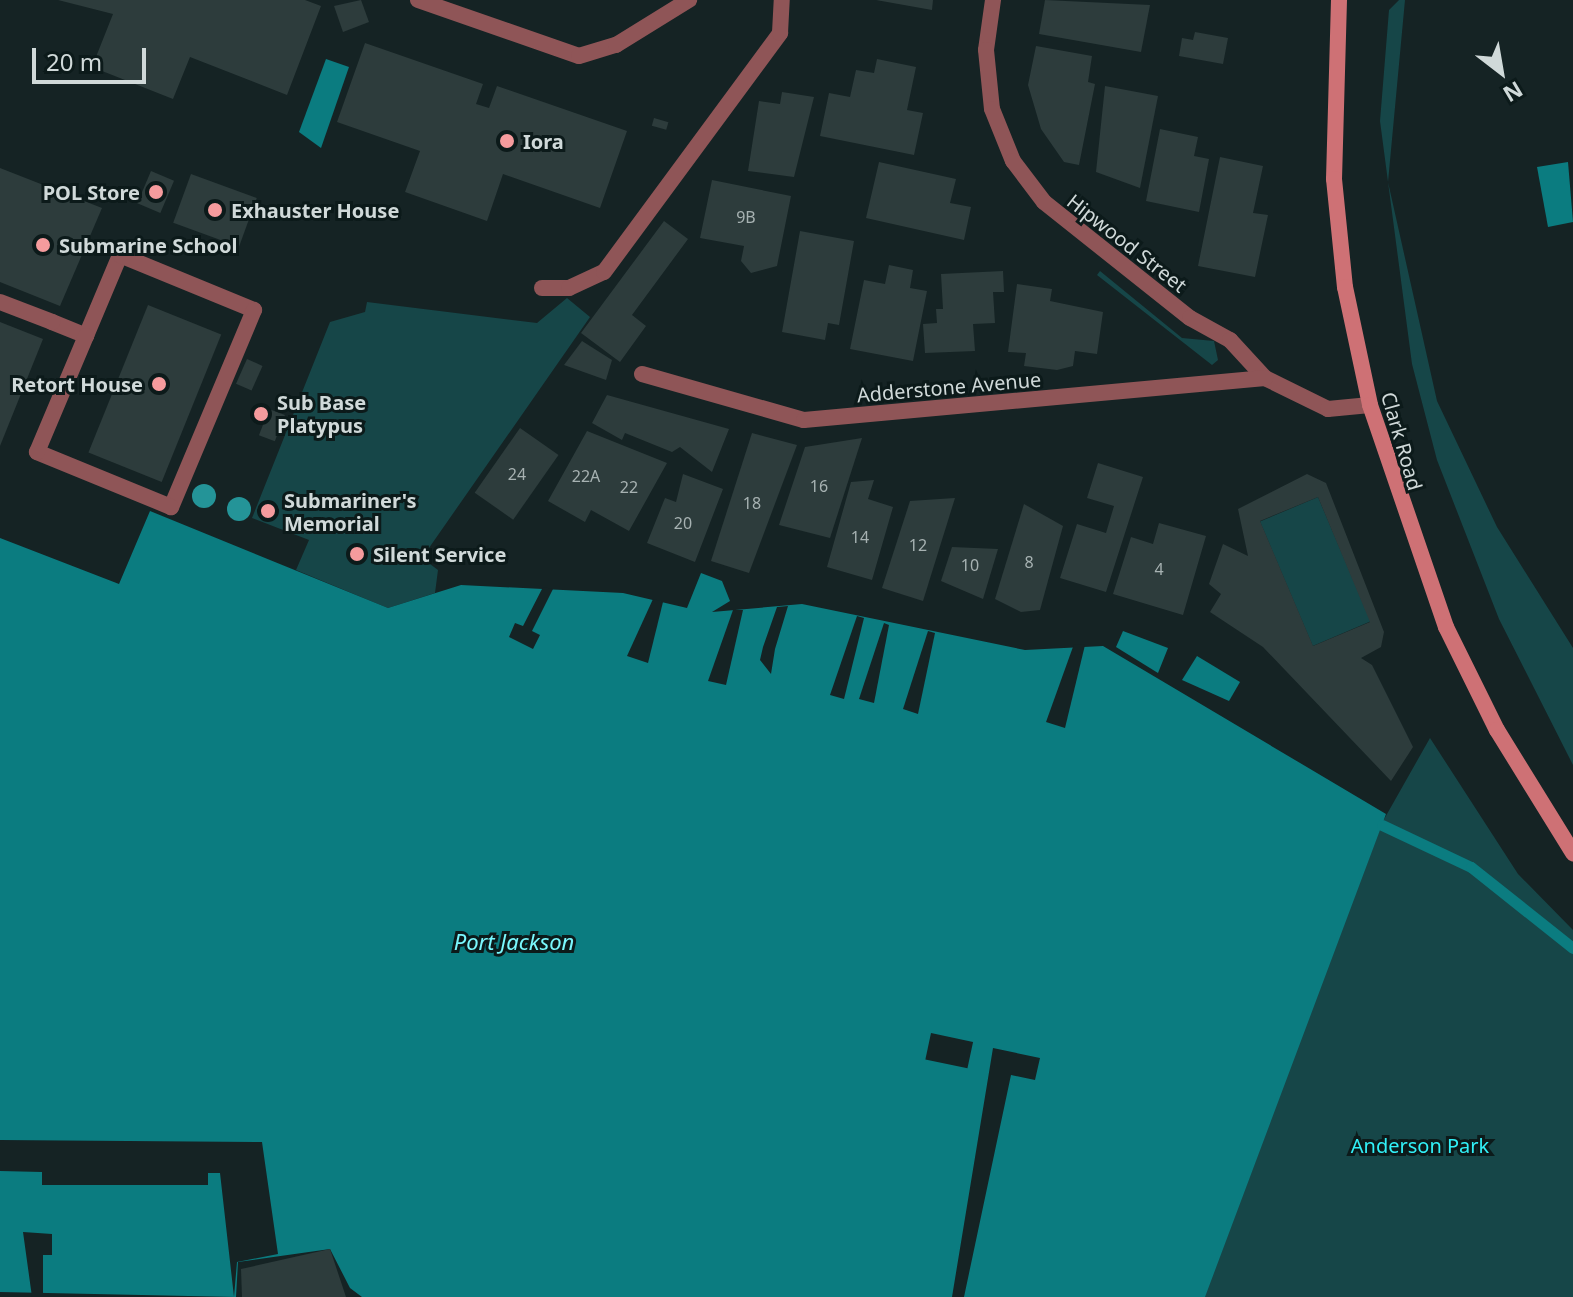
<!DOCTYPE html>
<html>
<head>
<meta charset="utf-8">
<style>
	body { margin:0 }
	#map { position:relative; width:1573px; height:1297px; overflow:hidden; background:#152324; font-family:"Noto Sans",sans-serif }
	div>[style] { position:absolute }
	.green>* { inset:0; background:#164648; transform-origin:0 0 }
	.water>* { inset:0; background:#0b7c80 }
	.pier>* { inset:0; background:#152324; transform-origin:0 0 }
	.stream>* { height:11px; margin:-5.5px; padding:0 5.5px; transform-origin:5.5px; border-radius:5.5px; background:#0b7c80 }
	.building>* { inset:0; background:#2d3c3c; transform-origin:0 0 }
	.lane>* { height:16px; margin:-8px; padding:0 8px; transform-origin:8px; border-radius:8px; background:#8f5557 }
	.street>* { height:16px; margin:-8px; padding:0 8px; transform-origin:8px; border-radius:8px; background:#8f5557 }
	.secondary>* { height:16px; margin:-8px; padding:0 8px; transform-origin:8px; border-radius:8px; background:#ce7175 }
	.trees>* { width:24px; height:24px; margin:-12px; border-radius:50%; background:#249498 }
	.dots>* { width:22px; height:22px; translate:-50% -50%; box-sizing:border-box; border:4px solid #0c1a1a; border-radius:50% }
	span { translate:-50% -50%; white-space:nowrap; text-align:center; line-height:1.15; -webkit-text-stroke:6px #0c1a1a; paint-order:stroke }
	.number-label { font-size:16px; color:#a7b2b2 }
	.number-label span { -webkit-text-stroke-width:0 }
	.poi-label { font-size:20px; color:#d0d9d9; font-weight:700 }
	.left { translate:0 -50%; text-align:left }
	.right { translate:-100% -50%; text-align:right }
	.street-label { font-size:20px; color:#d0d9d9 }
	.park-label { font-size:20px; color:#31f0f7 }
	.water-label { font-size:22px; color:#7af8fd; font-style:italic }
	.north { position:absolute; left:1461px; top:32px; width:80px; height:80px; -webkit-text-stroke:6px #0c1a1a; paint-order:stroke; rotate:149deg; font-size:22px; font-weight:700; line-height:32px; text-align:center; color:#d0d9d9 }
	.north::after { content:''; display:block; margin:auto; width:28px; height:36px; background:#d0d9d9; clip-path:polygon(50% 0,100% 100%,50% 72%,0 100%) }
	.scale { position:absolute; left:32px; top:48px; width:114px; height:36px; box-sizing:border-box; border:4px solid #d0d9d9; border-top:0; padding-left:10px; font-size:24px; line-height:28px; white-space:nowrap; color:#d0d9d9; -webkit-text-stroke:6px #0c1a1a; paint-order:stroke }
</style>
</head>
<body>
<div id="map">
	<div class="green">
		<i style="clip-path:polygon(1399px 0,1405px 0,1388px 182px,1437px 401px,1497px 527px,1573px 648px,1573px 765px,1499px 619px,1437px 460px,1412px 364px,1380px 121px,1389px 10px)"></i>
		<i style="clip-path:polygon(1100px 271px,1182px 338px,1214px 341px,1218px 360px,1212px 365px,1097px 275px)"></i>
		<i style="clip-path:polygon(567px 298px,590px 317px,422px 558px,438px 570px,435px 593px,388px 608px,366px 599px,296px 570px,309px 540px,252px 518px,330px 322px,365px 312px,367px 302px,537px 323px)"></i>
		<i style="left:1318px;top:497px;width:135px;height:63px;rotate:67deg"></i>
		<i style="clip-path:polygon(1430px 738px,1518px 874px,1573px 930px,1573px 1297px,1200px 1297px,1374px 837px)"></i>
	</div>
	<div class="water">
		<i style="clip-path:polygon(326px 59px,349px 67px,321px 148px,299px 132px)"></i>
		<i style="clip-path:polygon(1568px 162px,1573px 222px,1548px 227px,1537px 167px)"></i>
		<i style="clip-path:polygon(150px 511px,388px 608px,461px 585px,623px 593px,687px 608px,701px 573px,722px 581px,730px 601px,712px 612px,802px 604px,1025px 650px,1103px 646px,1386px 814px,1205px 1297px,362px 1297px,350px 1288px,330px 1249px,238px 1262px,236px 1297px,0 1292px,0 538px,119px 584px)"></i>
		<i style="clip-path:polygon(1123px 631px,1168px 648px,1158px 673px,1116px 647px)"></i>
		<i style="clip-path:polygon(1197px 656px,1240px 682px,1229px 701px,1182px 680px)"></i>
	</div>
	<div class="pier">
		<i style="clip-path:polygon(543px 587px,553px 589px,532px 631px,540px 635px,533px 649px,509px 637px,515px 623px,523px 626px)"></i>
		<i style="clip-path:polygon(653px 599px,663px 602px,648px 663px,627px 656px)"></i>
		<i style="clip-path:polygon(788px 606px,775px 649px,771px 674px,760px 660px,763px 647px,777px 607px)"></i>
		<i style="clip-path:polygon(733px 610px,743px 610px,726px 685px,708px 681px)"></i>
		<i style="clip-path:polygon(857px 616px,864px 618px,844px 699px,830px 695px)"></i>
		<i style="clip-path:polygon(884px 623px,889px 625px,874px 703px,859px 699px)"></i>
		<i style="clip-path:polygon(928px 631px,935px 633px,918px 714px,903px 709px)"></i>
		<i style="clip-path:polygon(1074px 644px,1085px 645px,1065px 728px,1046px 722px)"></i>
		<i style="left:931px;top:1033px;width:43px;height:27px;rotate:12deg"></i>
		<i style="clip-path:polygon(993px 1048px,1040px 1058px,1035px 1080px,1011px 1075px,964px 1297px,952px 1297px)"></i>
		<i style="clip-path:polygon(0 1140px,262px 1142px,278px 1254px,237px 1262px,234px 1297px,220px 1173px,208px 1173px,208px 1185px,42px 1185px,42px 1172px,0 1171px)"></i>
		<i style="clip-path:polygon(23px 1232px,52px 1234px,52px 1255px,43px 1255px,43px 1297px,32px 1297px)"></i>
	</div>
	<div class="stream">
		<i style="left:1382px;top:825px;width:98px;rotate:25.3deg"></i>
		<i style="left:1471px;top:867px;width:130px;rotate:38.5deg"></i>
	</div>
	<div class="building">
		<i style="clip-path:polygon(58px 0,305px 0,321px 6px,287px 95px,190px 57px,173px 99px,92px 67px,113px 14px)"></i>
		<i style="clip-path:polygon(361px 0,369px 22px,343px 32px,334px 6px)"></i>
		<i style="clip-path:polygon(876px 0,933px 0,932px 10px)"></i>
		<i style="clip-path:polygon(1045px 0,1150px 5px,1141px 52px,1039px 34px)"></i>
		<i style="clip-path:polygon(1195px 32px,1228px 38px,1223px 64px,1179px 56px,1182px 38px,1193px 40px)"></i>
		<i style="clip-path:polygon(365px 43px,483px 84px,476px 104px,489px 108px,497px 86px,627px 131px,600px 208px,503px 174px,487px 221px,405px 192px,420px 151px,337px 122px)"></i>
		<i style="clip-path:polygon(1036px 46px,1092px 56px,1088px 82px,1095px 84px,1079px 165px,1064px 162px,1041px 129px,1028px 85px)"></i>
		<i style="clip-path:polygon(877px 59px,916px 67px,907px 110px,923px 113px,914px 155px,820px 136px,829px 93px,850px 97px,856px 70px,874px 73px)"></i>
		<i style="clip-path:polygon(1105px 86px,1158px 96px,1140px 188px,1096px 172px)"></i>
		<i style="clip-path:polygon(782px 92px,814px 97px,794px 177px,748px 171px,759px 101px,780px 104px)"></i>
		<i style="left:654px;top:118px;width:15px;height:8px;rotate:16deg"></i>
		<i style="clip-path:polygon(1160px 129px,1198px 137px,1194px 156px,1209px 159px,1199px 212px,1146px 201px)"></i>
		<i style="clip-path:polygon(1220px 157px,1263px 166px,1253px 213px,1268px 215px,1255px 277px,1198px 266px)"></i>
		<i style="clip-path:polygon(879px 162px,956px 179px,950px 203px,971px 207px,964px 240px,866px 218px)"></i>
		<i style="clip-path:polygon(0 168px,102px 208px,60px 306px,0 282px)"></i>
		<i style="left:151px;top:171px;width:25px;height:35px;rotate:23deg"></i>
		<i style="left:191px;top:174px;width:70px;height:52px;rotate:20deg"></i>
		<i style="clip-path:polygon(712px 180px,791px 196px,777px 266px,751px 273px,741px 261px,744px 246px,700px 238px)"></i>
		<i style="clip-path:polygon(664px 221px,688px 239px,632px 315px,646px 326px,620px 362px,581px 333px)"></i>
		<i style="clip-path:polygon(800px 231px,854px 241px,839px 325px,828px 323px,825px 340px,782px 332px)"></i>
		<i style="clip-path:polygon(889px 265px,913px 270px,910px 288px,927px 291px,913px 361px,850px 349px,864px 280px,885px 284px)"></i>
		<i style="clip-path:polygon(1003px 271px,1004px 292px,993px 292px,995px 323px,973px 324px,975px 351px,925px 353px,923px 324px,937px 323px,936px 309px,943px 309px,941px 274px)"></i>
		<i style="clip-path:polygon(1017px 284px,1052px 289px,1050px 301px,1103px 312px,1097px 354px,1075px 351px,1073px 366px,1057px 370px,1024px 366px,1026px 353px,1008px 352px)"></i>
		<i style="left:148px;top:305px;width:79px;height:159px;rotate:22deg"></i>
		<i style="clip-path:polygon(0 322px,43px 339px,0 446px)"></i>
		<i style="clip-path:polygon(582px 341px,612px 360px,606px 380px,564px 365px)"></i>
		<i style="left:247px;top:359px;width:17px;height:27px;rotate:24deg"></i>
		<i style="clip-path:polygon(607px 395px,729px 429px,712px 472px,680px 447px,672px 452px,625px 433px,622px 440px,592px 423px)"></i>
		<i style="left:269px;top:409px;width:17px;height:28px;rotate:21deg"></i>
		<i style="left:520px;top:428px;width:47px;height:79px;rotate:35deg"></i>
		<i style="clip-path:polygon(587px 431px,667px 463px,629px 531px,591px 510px,585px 522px,548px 501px)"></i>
		<i style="clip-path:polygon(752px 433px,797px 445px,749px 573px,711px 561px)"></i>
		<i style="clip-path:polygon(862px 438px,830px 538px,779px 525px,805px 447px)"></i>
		<i style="clip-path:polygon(1098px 463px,1143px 477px,1106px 592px,1060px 578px,1077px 524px,1106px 533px,1114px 506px,1087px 498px)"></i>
		<i style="clip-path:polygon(683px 474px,723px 489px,695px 562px,647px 543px,665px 498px,676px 502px)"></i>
		<i style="clip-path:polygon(evenodd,1307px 474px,1326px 483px,1384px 632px,1381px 647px,1361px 658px,1372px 665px,1413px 747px,1391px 781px,1263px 647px,1210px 612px,1221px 594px,1209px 584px,1223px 544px,1248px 556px,1238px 509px,1307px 474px,1318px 497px,1370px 622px,1313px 646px,1260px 521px,1318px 497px)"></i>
		<i style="clip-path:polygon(874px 480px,868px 499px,893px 507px,872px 580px,827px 567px,851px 482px)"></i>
		<i style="clip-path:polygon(955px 498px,923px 601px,882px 588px,910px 501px)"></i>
		<i style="clip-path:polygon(1024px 504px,1063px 526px,1040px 610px,1021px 612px,995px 599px)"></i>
		<i style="clip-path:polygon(1159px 523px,1206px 536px,1183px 615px,1113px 594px,1131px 537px,1153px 544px)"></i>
		<i style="clip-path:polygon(952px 547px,998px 549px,983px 599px,941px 581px)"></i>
		<i style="clip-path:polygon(330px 1249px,346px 1297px,242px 1297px,241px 1269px)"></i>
	</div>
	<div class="lane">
		<i style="left:418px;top:0;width:170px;rotate:19.2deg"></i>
		<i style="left:579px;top:56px;width:39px;rotate:-17deg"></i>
		<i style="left:616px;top:45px;width:86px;rotate:-31.7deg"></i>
		<i style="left:542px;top:288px;width:27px"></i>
		<i style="left:569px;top:288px;width:38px;rotate:-25deg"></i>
		<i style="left:604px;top:272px;width:297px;rotate:-53.6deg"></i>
		<i style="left:780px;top:33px;width:33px;rotate:-87deg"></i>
		<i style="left:52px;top:322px;width:37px;rotate:22deg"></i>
		<i style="left:86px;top:336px;width:88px;rotate:-67.2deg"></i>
		<i style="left:120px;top:255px;width:145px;rotate:22.3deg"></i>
		<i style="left:254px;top:310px;width:214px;rotate:112.8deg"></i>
		<i style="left:171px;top:507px;width:145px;rotate:-157.7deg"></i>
		<i style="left:37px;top:452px;width:126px;rotate:-67.1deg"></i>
	</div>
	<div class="street">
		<i style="left:993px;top:0;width:50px;rotate:98deg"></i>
		<i style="left:986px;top:50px;width:59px;rotate:84.2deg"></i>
		<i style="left:992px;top:109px;width:56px;rotate:68deg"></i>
		<i style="left:1013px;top:161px;width:51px;rotate:52.9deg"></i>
		<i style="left:1044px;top:202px;width:186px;rotate:38.5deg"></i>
		<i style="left:1190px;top:318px;width:46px;rotate:28.8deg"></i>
		<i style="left:1230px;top:340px;width:52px;rotate:47.4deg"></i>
		<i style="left:1265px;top:378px;width:70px;rotate:26.2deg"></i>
		<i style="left:1328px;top:409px;width:42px;rotate:-5.4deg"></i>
		<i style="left:0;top:302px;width:56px;rotate:21deg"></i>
		<i style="left:642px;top:374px;width:168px;rotate:15.9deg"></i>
		<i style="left:804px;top:420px;width:463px;rotate:-5.2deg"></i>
	</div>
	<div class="secondary">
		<i style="left:1339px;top:0;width:179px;rotate:91.6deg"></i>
		<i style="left:1334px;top:179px;width:109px;rotate:84.2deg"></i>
		<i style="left:1345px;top:287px;width:121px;rotate:78deg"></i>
		<i style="left:1370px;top:405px;width:235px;rotate:71.1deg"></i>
		<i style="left:1446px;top:627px;width:115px;rotate:63.7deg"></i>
		<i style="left:1497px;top:730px;width:145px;rotate:58.3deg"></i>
	</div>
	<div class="trees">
		<i style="left:204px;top:496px"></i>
		<i style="left:239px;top:509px"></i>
	</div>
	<div class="dots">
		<i style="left:507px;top:141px;background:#f59b9d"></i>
		<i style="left:156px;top:192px;background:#f59b9d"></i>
		<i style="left:215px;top:210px;background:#f59b9d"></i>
		<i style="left:43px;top:245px;background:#f59b9d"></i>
		<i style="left:159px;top:384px;background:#f59b9d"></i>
		<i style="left:261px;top:414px;background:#f59b9d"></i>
		<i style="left:268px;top:511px;background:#f59b9d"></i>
		<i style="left:357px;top:554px;background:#f59b9d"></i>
	</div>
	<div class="number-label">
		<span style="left:746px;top:217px">9B</span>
		<span style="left:517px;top:474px">24</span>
		<span style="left:586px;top:476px">22A</span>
		<span style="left:819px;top:486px">16</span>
		<span style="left:629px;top:487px">22</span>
		<span style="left:752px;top:503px">18</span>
		<span style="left:683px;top:523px">20</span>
		<span style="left:860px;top:537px">14</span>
		<span style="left:918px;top:545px">12</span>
		<span style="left:1029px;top:562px">8</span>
		<span style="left:970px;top:565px">10</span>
		<span style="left:1159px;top:569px">4</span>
	</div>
	<div class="poi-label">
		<span class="left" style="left:523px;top:141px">Iora</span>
		<span class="right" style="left:140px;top:192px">POL Store</span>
		<span class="left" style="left:231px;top:210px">Exhauster House</span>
		<span class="left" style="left:59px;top:245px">Submarine School</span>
		<span class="right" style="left:143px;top:384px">Retort House</span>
		<span class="left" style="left:277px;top:414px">Sub Base<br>Platypus</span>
		<span class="left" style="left:284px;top:512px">Submariner's<br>Memorial</span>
		<span class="left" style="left:373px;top:554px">Silent Service</span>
	</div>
	<div class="street-label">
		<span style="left:1127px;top:243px;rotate:38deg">Hipwood Street</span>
		<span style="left:949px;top:387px;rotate:-5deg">Adderstone Avenue</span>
		<span style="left:1402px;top:441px;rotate:74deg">Clark Road</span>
	</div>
	<div class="park-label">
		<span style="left:1420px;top:1145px">Anderson Park</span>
	</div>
	<div class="water-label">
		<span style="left:514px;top:942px">Port Jackson</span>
	</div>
	<div class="north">N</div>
	<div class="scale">20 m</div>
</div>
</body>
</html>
